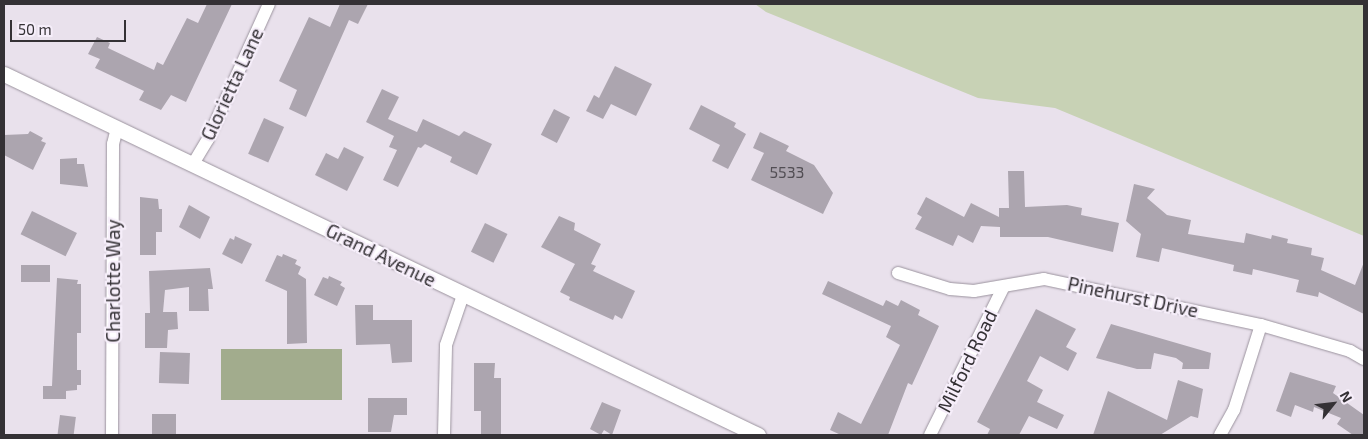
<!DOCTYPE html>
<html>
<head>
<meta charset="utf-8">
<style>
	body { margin:0 }
	#map { position:relative; width:1368px; height:439px; overflow:hidden; background:#e9e1ec; font-family:"Exo 2",sans-serif }
	div>[style] { position:absolute }
	.green>* { inset:0; background:#c8d2b5 }
	.forest>* { inset:0; background:#a2ac8d; transform-origin:0 0 }
	.building>* { inset:0; background:#aca5af; transform-origin:0 0 }
	.roads { filter:drop-shadow(0 0 1px #9b939e) drop-shadow(0 0 1px #9b939e) }
	.minor>* { height:12px; margin:-6px; padding:0 6px; transform-origin:6px; border-radius:6px; background:#fff }
	.tertiary>* { height:15px; margin:-7.5px; padding:0 7.5px; transform-origin:7.5px; border-radius:7.5px; background:#fff }
	span { translate:-50% -50%; white-space:nowrap; text-align:center; line-height:1.15; -webkit-text-stroke:4.5px #f6eefa; paint-order:stroke }
	.number-label { font-size:16px; color:#524e54 }
	.number-label span { -webkit-text-stroke-width:0 }
	.street-label { font-size:19px; color:#343135 }
	.frame { position:absolute; inset:0; border:5px solid #343135; pointer-events:none }
	.north { position:absolute; left:1308px; top:379px; width:50px; height:50px; -webkit-text-stroke:4px #f6eefa; paint-order:stroke; rotate:61deg; font-size:14px; font-weight:700; line-height:20px; text-align:center; color:#343135 }
	.north::after { content:''; display:block; margin:auto; width:18px; height:22px; background:#343135; clip-path:polygon(50% 0,100% 100%,50% 72%,0 100%) }
	.scale { position:absolute; left:10px; top:20px; width:116px; height:22px; box-sizing:border-box; border:2px solid #343135; border-top:0; padding-left:6px; font-size:15px; line-height:18px; white-space:nowrap; color:#343135; -webkit-text-stroke:4px #f6eefa; paint-order:stroke }
</style>
</head>
<body>
<div id="map">
	<div class="green">
		<i style="clip-path:polygon(755px 4px,1364px 4px,1364px 236px,1055px 108px,978px 98px,766px 12px)"></i>
	</div>
	<div class="forest">
		<i style="left:221px;top:349px;width:121px;height:51px"></i>
	</div>
	<div class="building">
		<i style="clip-path:polygon(207px 4px,232px 4px,186px 102px,171px 95px,161px 110px,139px 100px,144px 91px,95px 68px,100px 59px,88px 54px,97px 37px,110px 43px,108px 48px,154px 70px,157px 62px,163px 65px,187px 18px,198px 23px)"></i>
		<i style="clip-path:polygon(340px 4px,368px 4px,358px 24px,349px 20px,306px 117px,289px 109px,297px 90px,279px 81px,309px 17px,330px 27px)"></i>
		<i style="clip-path:polygon(615px 66px,652px 84px,636px 116px,611px 104px,603px 119px,586px 111px,594px 95px,599px 98px)"></i>
		<i style="clip-path:polygon(382px 89px,399px 97px,388px 119px,417px 132px,423px 119px,459px 136px,464px 131px,492px 144px,477px 175px,450px 162px,452px 157px,425px 144px,421px 148px,418px 147px,398px 187px,383px 180px,397px 150px,389px 147px,394px 136px,366px 122px)"></i>
		<i style="clip-path:polygon(701px 105px,736px 123px,734px 127px,746px 134px,728px 169px,712px 161px,720px 145px,689px 129px)"></i>
		<i style="left:554px;top:109px;width:18px;height:29px;rotate:27deg"></i>
		<i style="left:264px;top:118px;width:22px;height:39px;rotate:24deg"></i>
		<i style="clip-path:polygon(30px 131px,43px 138px,41px 141px,46px 143px,33px 170px,4px 155px,4px 135px,28px 134px)"></i>
		<i style="clip-path:polygon(760px 132px,789px 146px,786px 151px,814px 165px,833px 193px,823px 214px,751px 180px,764px 153px,753px 148px)"></i>
		<i style="clip-path:polygon(344px 147px,364px 157px,347px 191px,315px 175px,326px 153px,338px 159px)"></i>
		<i style="clip-path:polygon(77px 158px,77px 164px,84px 164px,88px 187px,60px 184px,60px 159px)"></i>
		<i style="clip-path:polygon(1008px 171px,1024px 171px,1025px 207px,1067px 205px,1082px 208px,1081px 215px,1119px 223px,1113px 252px,1048px 237px,1000px 237px,1000px 227px,981px 226px,973px 243px,958px 235px,953px 246px,915px 229px,922px 217px,917px 214px,926px 197px,964px 217px,971px 203px,999px 217px,999px 208px,1009px 208px)"></i>
		<i style="clip-path:polygon(1134px 184px,1155px 189px,1147px 198px,1167px 215px,1191px 220px,1188px 234px,1244px 243px,1246px 233px,1271px 239px,1272px 235px,1288px 239px,1287px 243px,1312px 248px,1311px 255px,1324px 258px,1321px 270px,1355px 285px,1364px 262px,1364px 314px,1319px 292px,1318px 297px,1296px 292px,1299px 280px,1253px 269px,1252px 275px,1233px 271px,1234px 265px,1162px 248px,1159px 262px,1136px 257px,1141px 234px,1126px 221px)"></i>
		<i style="clip-path:polygon(140px 197px,158px 199px,159px 209px,162px 209px,162px 232px,156px 232px,156px 255px,140px 255px)"></i>
		<i style="clip-path:polygon(189px 205px,210px 217px,200px 239px,179px 227px)"></i>
		<i style="left:32px;top:211px;width:50px;height:26px;rotate:26deg"></i>
		<i style="clip-path:polygon(559px 216px,575px 223px,574px 230px,601px 244px,591px 264px,596px 266px,593px 271px,635px 291px,622px 319px,615px 315px,613px 320px,569px 300px,570px 297px,560px 292px,575px 264px,541px 247px)"></i>
		<i style="left:485px;top:223px;width:25px;height:32px;rotate:26deg"></i>
		<i style="clip-path:polygon(235px 236px,252px 244px,242px 264px,222px 254px,230px 238px,234px 240px)"></i>
		<i style="clip-path:polygon(283px 254px,297px 260px,295px 264px,301px 267px,298px 274px,306px 279px,307px 343px,287px 344px,287px 291px,265px 281px,277px 255px,282px 257px)"></i>
		<i style="left:21px;top:265px;width:29px;height:17px"></i>
		<i style="clip-path:polygon(210px 268px,213px 289px,208px 289px,209px 311px,189px 311px,189px 287px,165px 290px,163px 312px,177px 312px,178px 329px,168px 330px,167px 348px,145px 348px,145px 313px,150px 313px,149px 271px)"></i>
		<i style="clip-path:polygon(329px 276px,342px 282px,340px 285px,345px 288px,337px 306px,314px 295px,323px 277px,328px 279px)"></i>
		<i style="clip-path:polygon(57px 278px,78px 280px,77px 284px,81px 284px,81px 333px,77px 333px,77px 370px,81px 370px,81px 385px,77px 385px,77px 390px,66px 391px,66px 399px,43px 399px,43px 386px,52px 386px)"></i>
		<i style="clip-path:polygon(828px 281px,883px 306px,886px 300px,898px 306px,901px 300px,920px 310px,918px 315px,939px 326px,912px 385px,908px 383px,888px 435px,841px 435px,830px 430px,838px 412px,861px 424px,900px 345px,886px 337px,891px 326px,822px 294px)"></i>
		<i style="clip-path:polygon(355px 305px,373px 305px,373px 320px,412px 320px,412px 362px,392px 363px,390px 344px,356px 345px)"></i>
		<i style="clip-path:polygon(1036px 309px,1076px 329px,1066px 347px,1077px 353px,1068px 371px,1040px 356px,1027px 381px,1043px 390px,1037px 402px,1064px 415px,1057px 429px,1029px 416px,1019px 435px,987px 435px,990px 429px,977px 422px)"></i>
		<i style="clip-path:polygon(1111px 324px,1211px 353px,1209px 369px,1182px 369px,1183px 363px,1176px 358px,1154px 353px,1151px 369px,1137px 369px,1096px 358px)"></i>
		<i style="left:160px;top:352px;width:30px;height:31px;rotate:2deg"></i>
		<i style="clip-path:polygon(474px 363px,495px 363px,494px 378px,501px 378px,501px 435px,481px 435px,481px 411px,474px 411px)"></i>
		<i style="clip-path:polygon(1290px 372px,1336px 386px,1333px 393px,1364px 415px,1364px 435px,1353px 435px,1337px 424px,1341px 418px,1314px 407px,1313px 412px,1295px 405px,1291px 417px,1276px 411px)"></i>
		<i style="clip-path:polygon(1178px 380px,1203px 389px,1198px 418px,1191px 416px,1160px 435px,1093px 435px,1108px 391px,1167px 420px)"></i>
		<i style="clip-path:polygon(368px 398px,407px 398px,407px 415px,394px 415px,391px 432px,368px 432px)"></i>
		<i style="clip-path:polygon(602px 402px,621px 410px,612px 435px,604px 430px,601px 435px,590px 429px)"></i>
		<i style="left:152px;top:414px;width:24px;height:21px"></i>
		<i style="left:60px;top:415px;width:16px;height:20px;rotate:7deg"></i>
	</div>
	<div class="roads">
		<div class="minor">
			<i style="left:193px;top:164px;width:29px;rotate:-59deg"></i>
			<i style="left:208px;top:139px;width:148px;rotate:-65.7deg"></i>
			<i style="left:898px;top:273px;width:54px;rotate:17.1deg"></i>
			<i style="left:950px;top:289px;width:24px;rotate:5deg"></i>
			<i style="left:974px;top:291px;width:71px;rotate:-9.7deg"></i>
			<i style="left:1044px;top:279px;width:222px;rotate:12deg"></i>
			<i style="left:1261px;top:325px;width:93px;rotate:16.3deg"></i>
			<i style="left:1350px;top:351px;width:16px;rotate:30deg"></i>
			<i style="left:112px;top:435px;width:291px;rotate:-89.8deg"></i>
			<i style="left:113px;top:144px;width:16px;rotate:-76deg"></i>
			<i style="left:444px;top:435px;width:90px;rotate:-88.7deg"></i>
			<i style="left:446px;top:345px;width:53px;rotate:-71.2deg"></i>
			<i style="left:930px;top:435px;width:164px;rotate:-63.6deg"></i>
			<i style="left:1220px;top:435px;width:29px;rotate:-61deg"></i>
			<i style="left:1234px;top:410px;width:89px;rotate:-72.4deg"></i>
		</div>
		<div class="tertiary">
			<i style="left:4px;top:74px;width:836px;rotate:25.58deg"></i>
		</div>
	</div>
	<div class="number-label">
		<span style="left:787px;top:172px">5533</span>
	</div>
	<div class="street-label">
		<span style="left:232px;top:84px;rotate:-65deg">Glorietta Lane</span>
		<span style="left:381px;top:255px;rotate:26deg">Grand Avenue</span>
		<span style="left:113px;top:281px;rotate:-90deg">Charlotte Way</span>
		<span style="left:1133px;top:297px;rotate:12deg">Pinehurst Drive</span>
		<span style="left:967px;top:361px;rotate:-64deg">Milford Road</span>
	</div>
	<div class="frame"></div>
	<div class="north">N</div>
	<div class="scale">50 m</div>
</div>
</body>
</html>
